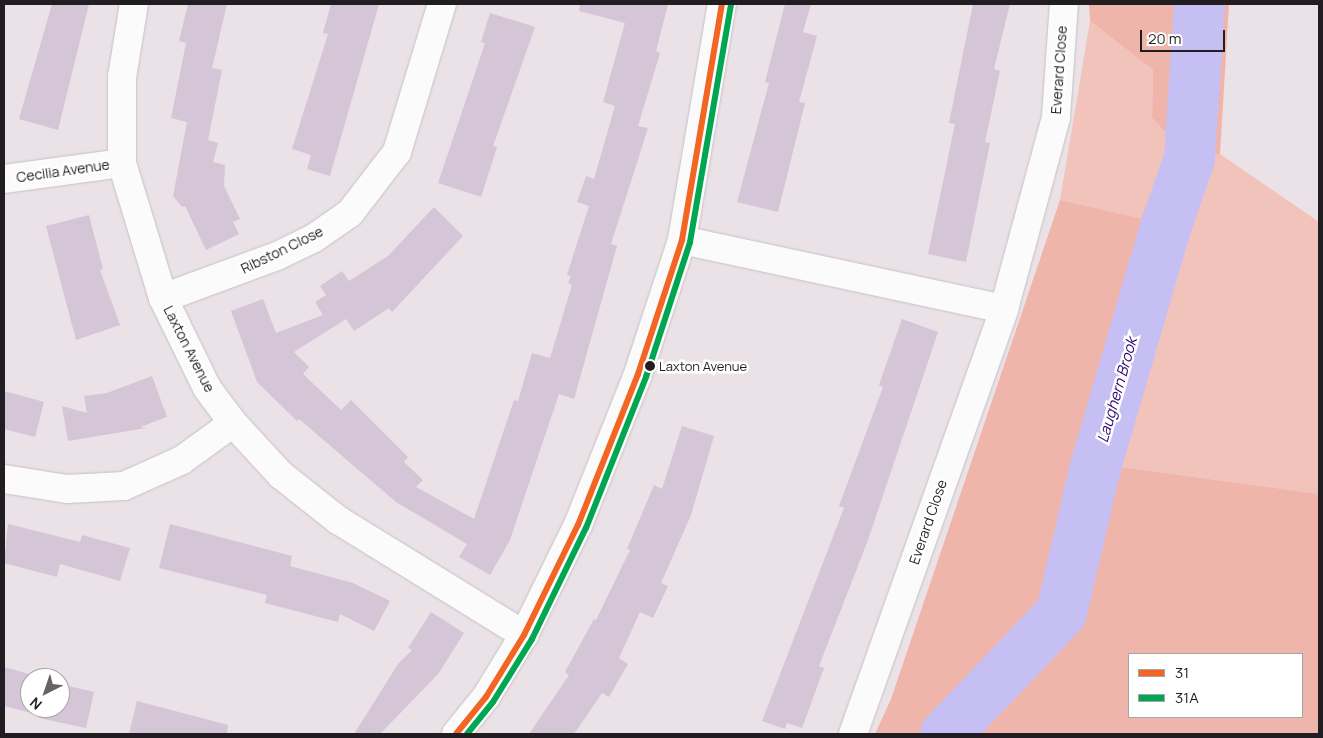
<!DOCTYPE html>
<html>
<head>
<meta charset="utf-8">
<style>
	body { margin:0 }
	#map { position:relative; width:1323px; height:738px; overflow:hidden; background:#eae2e6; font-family:Manrope,sans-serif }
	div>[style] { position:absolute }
	.green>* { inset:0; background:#f2c3bb }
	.forest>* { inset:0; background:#f0b5aa }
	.river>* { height:51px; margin:-25.5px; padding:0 25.5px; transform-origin:25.5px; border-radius:25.5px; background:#c6bff3 }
	.building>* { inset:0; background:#d4c5d7 }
	.roads { filter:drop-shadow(0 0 1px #c7c1c4) drop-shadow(0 0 1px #c7c1c4) }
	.minor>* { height:28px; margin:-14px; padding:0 14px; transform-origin:14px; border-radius:14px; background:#fcfbfb }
	.bus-1>* { height:6px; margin:-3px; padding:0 3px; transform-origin:3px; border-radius:3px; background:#f26522 }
	.bus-2>* { height:6px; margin:-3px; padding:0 3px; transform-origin:3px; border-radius:3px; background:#00a651 }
	.dots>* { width:14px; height:14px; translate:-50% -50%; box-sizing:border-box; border:2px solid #fff; border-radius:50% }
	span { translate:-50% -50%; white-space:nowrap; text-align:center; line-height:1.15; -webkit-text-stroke:5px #fff; paint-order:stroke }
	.bus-label { font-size:13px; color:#221d20 }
	.left { translate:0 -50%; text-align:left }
	.street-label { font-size:14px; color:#221d20 }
	.water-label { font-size:15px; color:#2d0470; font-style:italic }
	.frame { position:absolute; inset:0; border:5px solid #221d20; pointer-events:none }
	.legend { position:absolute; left:1128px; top:653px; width:175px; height:65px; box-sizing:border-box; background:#fff; border:1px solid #a7a5a6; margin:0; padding:6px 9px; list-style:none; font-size:15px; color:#221d20 }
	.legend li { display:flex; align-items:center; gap:10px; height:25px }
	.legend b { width:25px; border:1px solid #a7a5a6 }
	.north { position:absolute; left:20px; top:668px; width:50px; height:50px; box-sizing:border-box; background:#fff; border:1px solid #a7a5a6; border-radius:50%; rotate:221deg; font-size:14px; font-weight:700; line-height:20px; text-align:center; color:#221d20 }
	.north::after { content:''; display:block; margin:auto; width:18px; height:22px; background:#686265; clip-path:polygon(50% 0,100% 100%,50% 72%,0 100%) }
	.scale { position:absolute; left:1140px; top:30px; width:85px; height:22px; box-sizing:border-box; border:2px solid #221d20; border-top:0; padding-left:6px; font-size:15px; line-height:18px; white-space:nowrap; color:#221d20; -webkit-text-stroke:4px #fff; paint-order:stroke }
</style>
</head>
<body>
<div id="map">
	<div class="green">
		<i style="clip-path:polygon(1090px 21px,1153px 70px,1152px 118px,1189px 158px,1220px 154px,1319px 222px,1319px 494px,1098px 464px,1166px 224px,1060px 200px)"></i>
	</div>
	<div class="forest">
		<i style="clip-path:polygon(1089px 4px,1229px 4px,1220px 154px,1189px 158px,1152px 118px,1153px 70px,1090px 21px)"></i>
		<i style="clip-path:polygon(evenodd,1060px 200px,1166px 224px,1098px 464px,1319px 494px,1319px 734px,875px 734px,891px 699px,1060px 200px,1129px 654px,1302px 654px,1302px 717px,1129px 717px,1129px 654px)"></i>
	</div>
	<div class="river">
		<i style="left:945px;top:734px;width:168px;rotate:-46.4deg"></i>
		<i style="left:1061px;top:612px;width:146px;rotate:-76.9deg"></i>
		<i style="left:1094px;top:470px;width:256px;rotate:-73.7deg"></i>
		<i style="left:1166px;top:224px;width:70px;rotate:-70.8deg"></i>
		<i style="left:1189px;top:158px;width:154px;rotate:-86.3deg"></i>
	</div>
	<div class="building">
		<i style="clip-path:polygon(52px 4px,89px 4px,58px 130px,19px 119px)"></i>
		<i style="clip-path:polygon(188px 4px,227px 4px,212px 68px,222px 70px,208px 140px,218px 143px,213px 162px,225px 165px,224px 186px,240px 219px,233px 222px,239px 234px,206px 250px,185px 206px,182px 207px,173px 196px,187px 122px,171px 118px,186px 43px,179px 41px)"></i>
		<i style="clip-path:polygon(331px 4px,379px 4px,330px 176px,307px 169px,311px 155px,292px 149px,328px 34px,323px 33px)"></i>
		<i style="clip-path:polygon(580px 4px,668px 4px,656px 51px,660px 53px,638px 126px,648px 128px,611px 244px,617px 246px,574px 399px,559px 394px,510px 540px,490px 575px,459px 557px,467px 544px,396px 502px,299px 419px,297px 421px,257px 382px,231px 311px,263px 299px,276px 333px,323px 315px,315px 302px,326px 295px,320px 286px,342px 271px,349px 281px,388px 256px,434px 207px,463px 236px,392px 312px,389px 308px,354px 331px,346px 319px,294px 352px,309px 367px,303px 374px,341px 410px,351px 400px,408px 457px,404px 462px,423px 480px,416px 487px,474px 519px,514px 400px,518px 401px,532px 353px,550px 358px,572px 285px,568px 283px,571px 276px,567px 275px,589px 206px,577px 202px,586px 176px,594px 179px,615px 106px,603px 102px,625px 23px,579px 11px)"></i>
		<i style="clip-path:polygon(785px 4px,811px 4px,803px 32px,817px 36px,799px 102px,805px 103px,778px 212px,737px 202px,769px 83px,765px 82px)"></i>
		<i style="clip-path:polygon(973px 4px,1010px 4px,994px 69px,1000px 71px,985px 142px,990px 143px,966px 262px,928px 254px,955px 124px,949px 123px)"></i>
		<i style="clip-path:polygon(490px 13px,535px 27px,493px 146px,497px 147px,481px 197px,438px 183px,485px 43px,481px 42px)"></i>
		<i style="clip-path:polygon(89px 215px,103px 269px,100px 270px,120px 325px,76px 340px,46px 226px)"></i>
		<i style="clip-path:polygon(902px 319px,938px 332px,868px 540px,819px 666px,824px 668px,802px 728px,787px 723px,785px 729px,762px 721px,844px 508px,839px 506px,883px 387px,879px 385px)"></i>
		<i style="clip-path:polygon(152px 376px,167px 417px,140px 427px,146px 428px,68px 441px,62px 406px,87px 413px,84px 396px,107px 393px)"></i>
		<i style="clip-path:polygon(4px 391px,44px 402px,35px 437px,4px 429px)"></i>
		<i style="clip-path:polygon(682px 426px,714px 436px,691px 515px,661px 583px,668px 586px,653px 618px,640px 612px,619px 658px,628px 664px,609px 697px,602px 693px,574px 734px,529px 734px,569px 675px,565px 672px,594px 619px,596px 620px,630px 550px,627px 549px,654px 485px,662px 489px)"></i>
		<i style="clip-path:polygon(8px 524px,80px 542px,82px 535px,130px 548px,120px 581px,60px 564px,57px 577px,4px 563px)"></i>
		<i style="clip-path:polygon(170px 524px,292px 556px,290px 566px,353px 583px,390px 601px,374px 631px,340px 614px,338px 622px,265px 603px,267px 595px,159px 568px)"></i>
		<i style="clip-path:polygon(431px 612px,464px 633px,439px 673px,380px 734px,354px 734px,398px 664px,412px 650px,408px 648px)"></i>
		<i style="clip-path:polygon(4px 667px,29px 674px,30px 708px,60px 708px,60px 684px,94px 692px,86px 728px,39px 718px,40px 715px,4px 706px)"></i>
		<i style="clip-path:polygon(137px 701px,228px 725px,227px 734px,129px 734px)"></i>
	</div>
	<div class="roads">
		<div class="minor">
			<i style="left:134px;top:4px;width:74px;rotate:99.3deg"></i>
			<i style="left:122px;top:77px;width:86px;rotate:90deg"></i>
			<i style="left:122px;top:163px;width:141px;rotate:73.1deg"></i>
			<i style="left:163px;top:298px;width:100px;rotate:63.9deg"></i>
			<i style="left:207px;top:388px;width:44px;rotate:53.4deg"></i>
			<i style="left:233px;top:423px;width:71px;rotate:47.3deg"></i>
			<i style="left:281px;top:475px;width:73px;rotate:38.3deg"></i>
			<i style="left:338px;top:520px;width:219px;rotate:31.7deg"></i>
			<i style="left:4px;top:179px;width:119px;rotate:-7.7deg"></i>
			<i style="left:682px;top:240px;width:329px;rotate:12.1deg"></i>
			<i style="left:163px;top:298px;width:121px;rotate:-20.2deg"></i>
			<i style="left:277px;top:256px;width:41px;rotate:-25.9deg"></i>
			<i style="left:314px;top:238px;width:44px;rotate:-34.8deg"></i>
			<i style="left:350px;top:213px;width:77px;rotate:-52.4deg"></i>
			<i style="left:397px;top:152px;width:155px;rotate:-73.1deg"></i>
			<i style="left:4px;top:479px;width:64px;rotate:9deg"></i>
			<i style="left:67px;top:489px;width:57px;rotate:-3deg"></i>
			<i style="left:124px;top:486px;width:64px;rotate:-24.1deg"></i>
			<i style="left:182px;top:460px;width:63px;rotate:-36deg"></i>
			<i style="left:456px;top:734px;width:48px;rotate:-51deg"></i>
			<i style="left:486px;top:697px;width:73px;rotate:-58.5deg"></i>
			<i style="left:524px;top:635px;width:123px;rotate:-63.9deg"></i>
			<i style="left:578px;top:525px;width:162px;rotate:-68.3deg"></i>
			<i style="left:638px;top:374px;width:141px;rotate:-71.8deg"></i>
			<i style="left:682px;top:240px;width:239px;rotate:-80.4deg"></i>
			<i style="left:853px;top:734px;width:451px;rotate:-70.4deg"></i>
			<i style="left:1004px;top:309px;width:199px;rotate:-74.8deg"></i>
			<i style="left:1056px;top:117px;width:113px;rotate:-86deg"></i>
		</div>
	</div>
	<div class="bus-1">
		<i style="left:456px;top:734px;width:48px;rotate:-51deg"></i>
		<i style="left:486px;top:697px;width:73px;rotate:-58.5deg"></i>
		<i style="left:524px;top:635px;width:123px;rotate:-63.9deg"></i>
		<i style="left:578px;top:525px;width:162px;rotate:-68.3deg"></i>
		<i style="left:638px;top:374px;width:141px;rotate:-71.8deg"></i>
		<i style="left:682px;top:240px;width:239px;rotate:-80.4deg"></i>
	</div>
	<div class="bus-2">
		<i style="left:467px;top:734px;width:41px;rotate:-50.9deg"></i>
		<i style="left:493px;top:702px;width:74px;rotate:-58.2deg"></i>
		<i style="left:532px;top:639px;width:123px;rotate:-64.1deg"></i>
		<i style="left:586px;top:528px;width:162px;rotate:-68.3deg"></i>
		<i style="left:646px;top:377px;width:142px;rotate:-71.9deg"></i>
		<i style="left:690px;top:242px;width:241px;rotate:-80.2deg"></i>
	</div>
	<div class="dots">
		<i style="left:650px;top:366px;background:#221d20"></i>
	</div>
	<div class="bus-label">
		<span class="left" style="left:659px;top:366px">Laxton Avenue</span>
	</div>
	<div class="street-label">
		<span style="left:1059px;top:70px;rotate:-86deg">Everard Close</span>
		<span style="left:63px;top:171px;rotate:-8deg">Cecilia Avenue</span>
		<span style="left:282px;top:250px;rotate:-26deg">Ribston Close</span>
		<span style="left:189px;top:349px;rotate:63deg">Laxton Avenue</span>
		<span style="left:928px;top:522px;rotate:-71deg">Everard Close</span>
	</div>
	<div class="water-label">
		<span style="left:1117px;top:390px;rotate:-74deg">Laughern Brook</span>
	</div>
	<div class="frame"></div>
	<ul class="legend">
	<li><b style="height:6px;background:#f26522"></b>31</li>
	<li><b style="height:6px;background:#00a651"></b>31A</li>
	</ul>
	<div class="north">N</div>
	<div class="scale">20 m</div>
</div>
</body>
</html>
